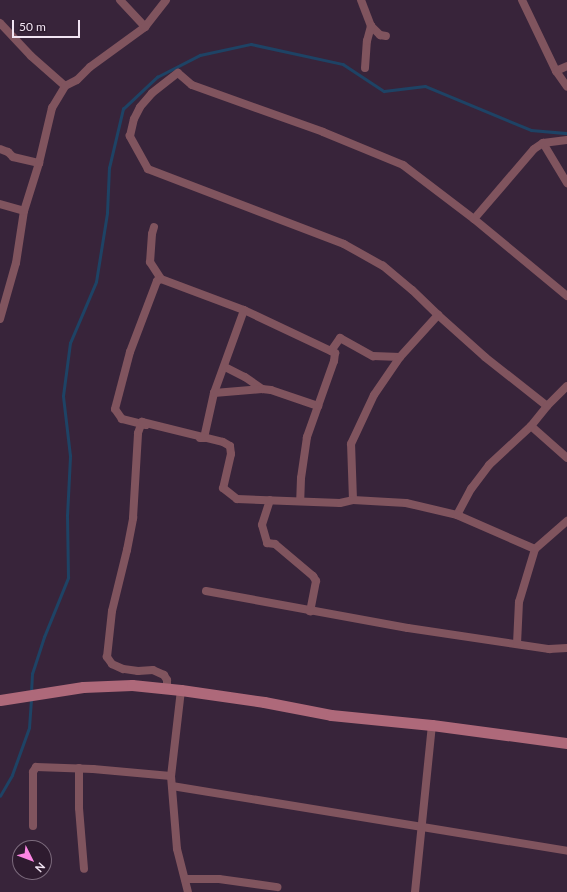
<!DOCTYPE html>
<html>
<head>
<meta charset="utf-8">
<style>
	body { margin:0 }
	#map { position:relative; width:567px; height:892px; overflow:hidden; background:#38243a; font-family:Lato,sans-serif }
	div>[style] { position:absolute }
	.stream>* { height:2.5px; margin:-1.25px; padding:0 1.25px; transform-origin:1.25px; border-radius:1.25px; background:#1e4365 }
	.street>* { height:8px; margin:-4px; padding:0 4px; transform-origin:4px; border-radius:4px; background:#80545e }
	.secondary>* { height:11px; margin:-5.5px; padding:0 5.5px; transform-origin:5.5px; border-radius:5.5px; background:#ae697a }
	span { translate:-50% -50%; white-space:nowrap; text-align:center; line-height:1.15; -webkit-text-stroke:3px #2e1b2f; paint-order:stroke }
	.north { position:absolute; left:12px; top:840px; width:40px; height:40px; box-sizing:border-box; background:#2e1b2f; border:1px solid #7c6b7d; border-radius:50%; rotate:132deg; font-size:11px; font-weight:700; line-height:16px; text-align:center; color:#f1e4f2 }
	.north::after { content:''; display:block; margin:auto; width:14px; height:18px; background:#fc86e3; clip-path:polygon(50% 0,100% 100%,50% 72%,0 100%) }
	.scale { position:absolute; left:12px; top:20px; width:68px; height:18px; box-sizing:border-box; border:2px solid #f1e4f2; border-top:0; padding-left:5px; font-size:12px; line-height:14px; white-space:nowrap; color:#f1e4f2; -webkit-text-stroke:3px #2e1b2f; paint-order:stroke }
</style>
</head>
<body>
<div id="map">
	<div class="stream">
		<i style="left:31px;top:693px;width:19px;rotate:-87deg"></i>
		<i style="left:32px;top:674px;width:39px;rotate:-72deg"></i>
		<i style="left:44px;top:637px;width:64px;rotate:-67.9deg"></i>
		<i style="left:68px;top:578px;width:62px;rotate:-90.9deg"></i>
		<i style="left:67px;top:516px;width:60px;rotate:-87.1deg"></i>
		<i style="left:70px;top:456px;width:60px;rotate:-96.7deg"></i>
		<i style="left:63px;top:396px;width:53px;rotate:-82.5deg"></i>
		<i style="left:70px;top:343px;width:66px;rotate:-66.9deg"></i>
		<i style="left:96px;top:282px;width:70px;rotate:-80.9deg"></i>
		<i style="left:107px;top:213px;width:45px;rotate:-87.5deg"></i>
		<i style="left:109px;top:168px;width:61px;rotate:-76.7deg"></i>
		<i style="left:123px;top:109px;width:47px;rotate:-43.3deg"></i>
		<i style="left:157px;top:77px;width:48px;rotate:-27.1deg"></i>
		<i style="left:200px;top:55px;width:52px;rotate:-12.2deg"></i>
		<i style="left:251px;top:44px;width:94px;rotate:12.3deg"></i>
		<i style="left:343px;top:64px;width:49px;rotate:33.4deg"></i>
		<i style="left:384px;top:91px;width:41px;rotate:-7deg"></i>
		<i style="left:425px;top:86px;width:115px;rotate:22.5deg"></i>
		<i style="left:531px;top:130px;width:36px;rotate:5deg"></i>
		<i style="left:0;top:796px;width:24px;rotate:-60deg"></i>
		<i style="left:12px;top:775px;width:50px;rotate:-70.1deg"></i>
		<i style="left:29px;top:728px;width:30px;rotate:-86deg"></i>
	</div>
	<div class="street">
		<i style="left:120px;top:0;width:37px;rotate:47deg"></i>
		<i style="left:361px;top:0;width:28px;rotate:69deg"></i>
		<i style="left:371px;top:26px;width:13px;rotate:45deg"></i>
		<i style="left:380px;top:35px;width:6px;rotate:9deg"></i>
		<i style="left:522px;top:0;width:79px;rotate:64.4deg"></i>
		<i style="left:556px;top:71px;width:19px;rotate:55deg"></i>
		<i style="left:0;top:23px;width:45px;rotate:46.8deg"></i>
		<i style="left:31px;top:56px;width:45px;rotate:41.4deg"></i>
		<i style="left:365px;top:68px;width:27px;rotate:-86deg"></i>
		<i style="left:367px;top:41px;width:16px;rotate:-75deg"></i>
		<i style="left:556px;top:71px;width:12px;rotate:-24deg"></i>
		<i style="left:543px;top:143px;width:47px;rotate:59deg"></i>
		<i style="left:0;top:149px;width:9px;rotate:21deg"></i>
		<i style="left:8px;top:152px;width:7px;rotate:45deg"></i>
		<i style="left:13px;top:157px;width:27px;rotate:13deg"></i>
		<i style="left:0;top:204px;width:25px;rotate:16deg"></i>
		<i style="left:474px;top:219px;width:92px;rotate:-49.4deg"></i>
		<i style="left:534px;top:149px;width:11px;rotate:-34deg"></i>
		<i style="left:543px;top:143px;width:24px;rotate:-7deg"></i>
		<i style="left:154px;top:227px;width:7px;rotate:106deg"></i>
		<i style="left:152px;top:234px;width:28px;rotate:94deg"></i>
		<i style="left:150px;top:262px;width:20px;rotate:57deg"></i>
		<i style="left:161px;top:279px;width:89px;rotate:20.5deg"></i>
		<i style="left:244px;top:310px;width:101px;rotate:25.3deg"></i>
		<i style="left:335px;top:353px;width:8px;rotate:97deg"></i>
		<i style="left:334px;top:361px;width:81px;rotate:109.6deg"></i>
		<i style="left:307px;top:437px;width:41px;rotate:98.3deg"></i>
		<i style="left:301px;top:478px;width:23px;rotate:92deg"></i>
		<i style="left:0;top:319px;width:58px;rotate:-74.1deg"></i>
		<i style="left:16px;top:263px;width:53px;rotate:-81.3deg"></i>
		<i style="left:24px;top:211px;width:50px;rotate:-72.6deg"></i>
		<i style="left:39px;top:163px;width:57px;rotate:-76.7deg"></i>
		<i style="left:52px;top:108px;width:26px;rotate:-59deg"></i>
		<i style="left:65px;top:86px;width:13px;rotate:-27deg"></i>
		<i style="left:77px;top:80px;width:18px;rotate:-45deg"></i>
		<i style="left:90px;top:67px;width:68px;rotate:-36deg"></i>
		<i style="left:145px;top:27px;width:34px;rotate:-52deg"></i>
		<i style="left:331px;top:351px;width:16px;rotate:-55deg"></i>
		<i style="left:340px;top:338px;width:38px;rotate:29deg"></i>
		<i style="left:373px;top:356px;width:27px;rotate:2deg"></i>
		<i style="left:225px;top:367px;width:22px;rotate:27deg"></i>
		<i style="left:245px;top:377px;width:21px;rotate:35deg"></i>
		<i style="left:214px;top:393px;width:48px;rotate:-4.8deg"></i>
		<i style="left:262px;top:389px;width:9px;rotate:6deg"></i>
		<i style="left:271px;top:390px;width:50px;rotate:18.8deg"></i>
		<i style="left:547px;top:406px;width:79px;rotate:-141.7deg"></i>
		<i style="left:485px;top:357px;width:63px;rotate:-138.2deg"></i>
		<i style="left:438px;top:315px;width:36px;rotate:-136deg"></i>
		<i style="left:412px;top:290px;width:38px;rotate:-140deg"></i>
		<i style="left:383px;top:266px;width:45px;rotate:-150.6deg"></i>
		<i style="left:344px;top:244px;width:210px;rotate:-159.1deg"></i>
		<i style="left:148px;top:169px;width:38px;rotate:-119deg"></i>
		<i style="left:130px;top:136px;width:17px;rotate:-77deg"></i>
		<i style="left:134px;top:119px;width:13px;rotate:-63deg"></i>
		<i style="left:140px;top:107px;width:18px;rotate:-49deg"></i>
		<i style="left:152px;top:93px;width:33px;rotate:-38deg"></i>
		<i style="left:178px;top:73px;width:18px;rotate:41deg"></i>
		<i style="left:192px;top:85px;width:139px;rotate:19.7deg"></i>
		<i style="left:323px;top:132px;width:87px;rotate:22.4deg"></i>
		<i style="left:403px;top:165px;width:89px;rotate:37.3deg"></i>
		<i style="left:474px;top:219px;width:121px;rotate:39.6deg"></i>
		<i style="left:146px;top:425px;width:25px;rotate:-166deg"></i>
		<i style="left:122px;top:419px;width:12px;rotate:-125deg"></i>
		<i style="left:115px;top:409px;width:59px;rotate:-75.3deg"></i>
		<i style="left:130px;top:352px;width:76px;rotate:-69.2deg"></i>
		<i style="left:157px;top:281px;width:4px;rotate:-27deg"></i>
		<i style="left:531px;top:426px;width:48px;rotate:41.6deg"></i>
		<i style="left:200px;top:438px;width:4px"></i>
		<i style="left:204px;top:438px;width:46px;rotate:-77.5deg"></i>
		<i style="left:214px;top:393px;width:88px;rotate:-70.1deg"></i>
		<i style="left:270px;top:500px;width:26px;rotate:108deg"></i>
		<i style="left:262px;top:525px;width:19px;rotate:74deg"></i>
		<i style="left:267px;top:543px;width:8px;rotate:7deg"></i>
		<i style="left:275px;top:544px;width:50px;rotate:40.1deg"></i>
		<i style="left:313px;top:576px;width:6px;rotate:59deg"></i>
		<i style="left:316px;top:581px;width:31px;rotate:101deg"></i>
		<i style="left:353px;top:500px;width:56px;rotate:-92deg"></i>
		<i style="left:351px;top:444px;width:54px;rotate:-64.9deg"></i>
		<i style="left:374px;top:395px;width:46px;rotate:-55.6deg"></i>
		<i style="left:400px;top:357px;width:57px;rotate:-47.9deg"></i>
		<i style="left:457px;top:515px;width:30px;rotate:-62deg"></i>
		<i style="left:471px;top:489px;width:30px;rotate:-53deg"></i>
		<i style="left:489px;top:465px;width:57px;rotate:-42.9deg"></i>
		<i style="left:531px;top:426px;width:26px;rotate:-51deg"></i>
		<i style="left:547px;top:406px;width:28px;rotate:-45deg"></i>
		<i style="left:206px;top:591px;width:205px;rotate:10.4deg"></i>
		<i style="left:408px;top:628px;width:143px;rotate:8.5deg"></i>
		<i style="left:549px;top:649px;width:18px;rotate:-3deg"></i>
		<i style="left:517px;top:644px;width:42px;rotate:-87.3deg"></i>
		<i style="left:519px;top:602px;width:55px;rotate:-73.2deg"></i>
		<i style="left:535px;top:549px;width:43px;rotate:-41.2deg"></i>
		<i style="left:167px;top:689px;width:9px;rotate:-90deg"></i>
		<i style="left:167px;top:680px;width:6px;rotate:-121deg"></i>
		<i style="left:164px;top:675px;width:12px;rotate:-156deg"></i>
		<i style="left:153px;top:670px;width:15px;rotate:176deg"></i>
		<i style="left:138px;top:671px;width:15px;rotate:-172deg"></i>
		<i style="left:123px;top:669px;width:12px;rotate:-156deg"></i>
		<i style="left:112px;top:664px;width:9px;rotate:-126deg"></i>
		<i style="left:107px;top:657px;width:46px;rotate:-83.8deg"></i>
		<i style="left:112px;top:611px;width:63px;rotate:-76.2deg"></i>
		<i style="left:127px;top:550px;width:33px;rotate:-79deg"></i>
		<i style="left:133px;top:518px;width:85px;rotate:-86.6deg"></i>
		<i style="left:138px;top:433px;width:12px;rotate:-70deg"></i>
		<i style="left:142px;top:422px;width:83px;rotate:13.9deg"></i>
		<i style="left:223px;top:442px;width:8px;rotate:30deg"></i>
		<i style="left:230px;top:446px;width:8px;rotate:83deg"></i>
		<i style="left:231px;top:454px;width:35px;rotate:103deg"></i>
		<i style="left:223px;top:488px;width:18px;rotate:38deg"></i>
		<i style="left:237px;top:499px;width:103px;rotate:2.2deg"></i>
		<i style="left:340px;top:503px;width:13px;rotate:-13deg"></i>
		<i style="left:353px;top:500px;width:53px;rotate:3.2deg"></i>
		<i style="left:406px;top:503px;width:52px;rotate:13.2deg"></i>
		<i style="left:457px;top:515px;width:85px;rotate:23.6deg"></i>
		<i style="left:181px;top:690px;width:87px;rotate:96.6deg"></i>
		<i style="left:171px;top:776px;width:73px;rotate:85.3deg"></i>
		<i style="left:177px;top:849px;width:44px;rotate:75.7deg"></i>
		<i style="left:79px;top:768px;width:40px;rotate:90deg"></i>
		<i style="left:79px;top:808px;width:61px;rotate:85.3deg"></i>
		<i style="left:172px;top:786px;width:400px;rotate:9.3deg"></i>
		<i style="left:33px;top:826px;width:54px;rotate:-90deg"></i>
		<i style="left:33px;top:772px;width:6px;rotate:-59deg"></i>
		<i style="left:36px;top:767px;width:57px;rotate:2deg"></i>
		<i style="left:93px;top:769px;width:78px;rotate:5.1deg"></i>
		<i style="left:185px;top:879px;width:34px"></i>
		<i style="left:219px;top:879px;width:59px;rotate:7.9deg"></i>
		<i style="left:415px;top:892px;width:168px;rotate:-84.2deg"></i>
	</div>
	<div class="secondary">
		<i style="left:0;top:700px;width:84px;rotate:-8.9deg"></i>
		<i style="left:83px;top:687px;width:49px;rotate:-2.3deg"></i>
		<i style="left:132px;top:685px;width:49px;rotate:5.8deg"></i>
		<i style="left:181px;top:690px;width:84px;rotate:8.2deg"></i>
		<i style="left:264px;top:702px;width:68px;rotate:11deg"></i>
		<i style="left:331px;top:715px;width:101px;rotate:5.7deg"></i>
		<i style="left:432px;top:725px;width:136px;rotate:7.6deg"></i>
	</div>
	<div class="north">N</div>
	<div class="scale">50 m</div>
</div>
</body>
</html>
